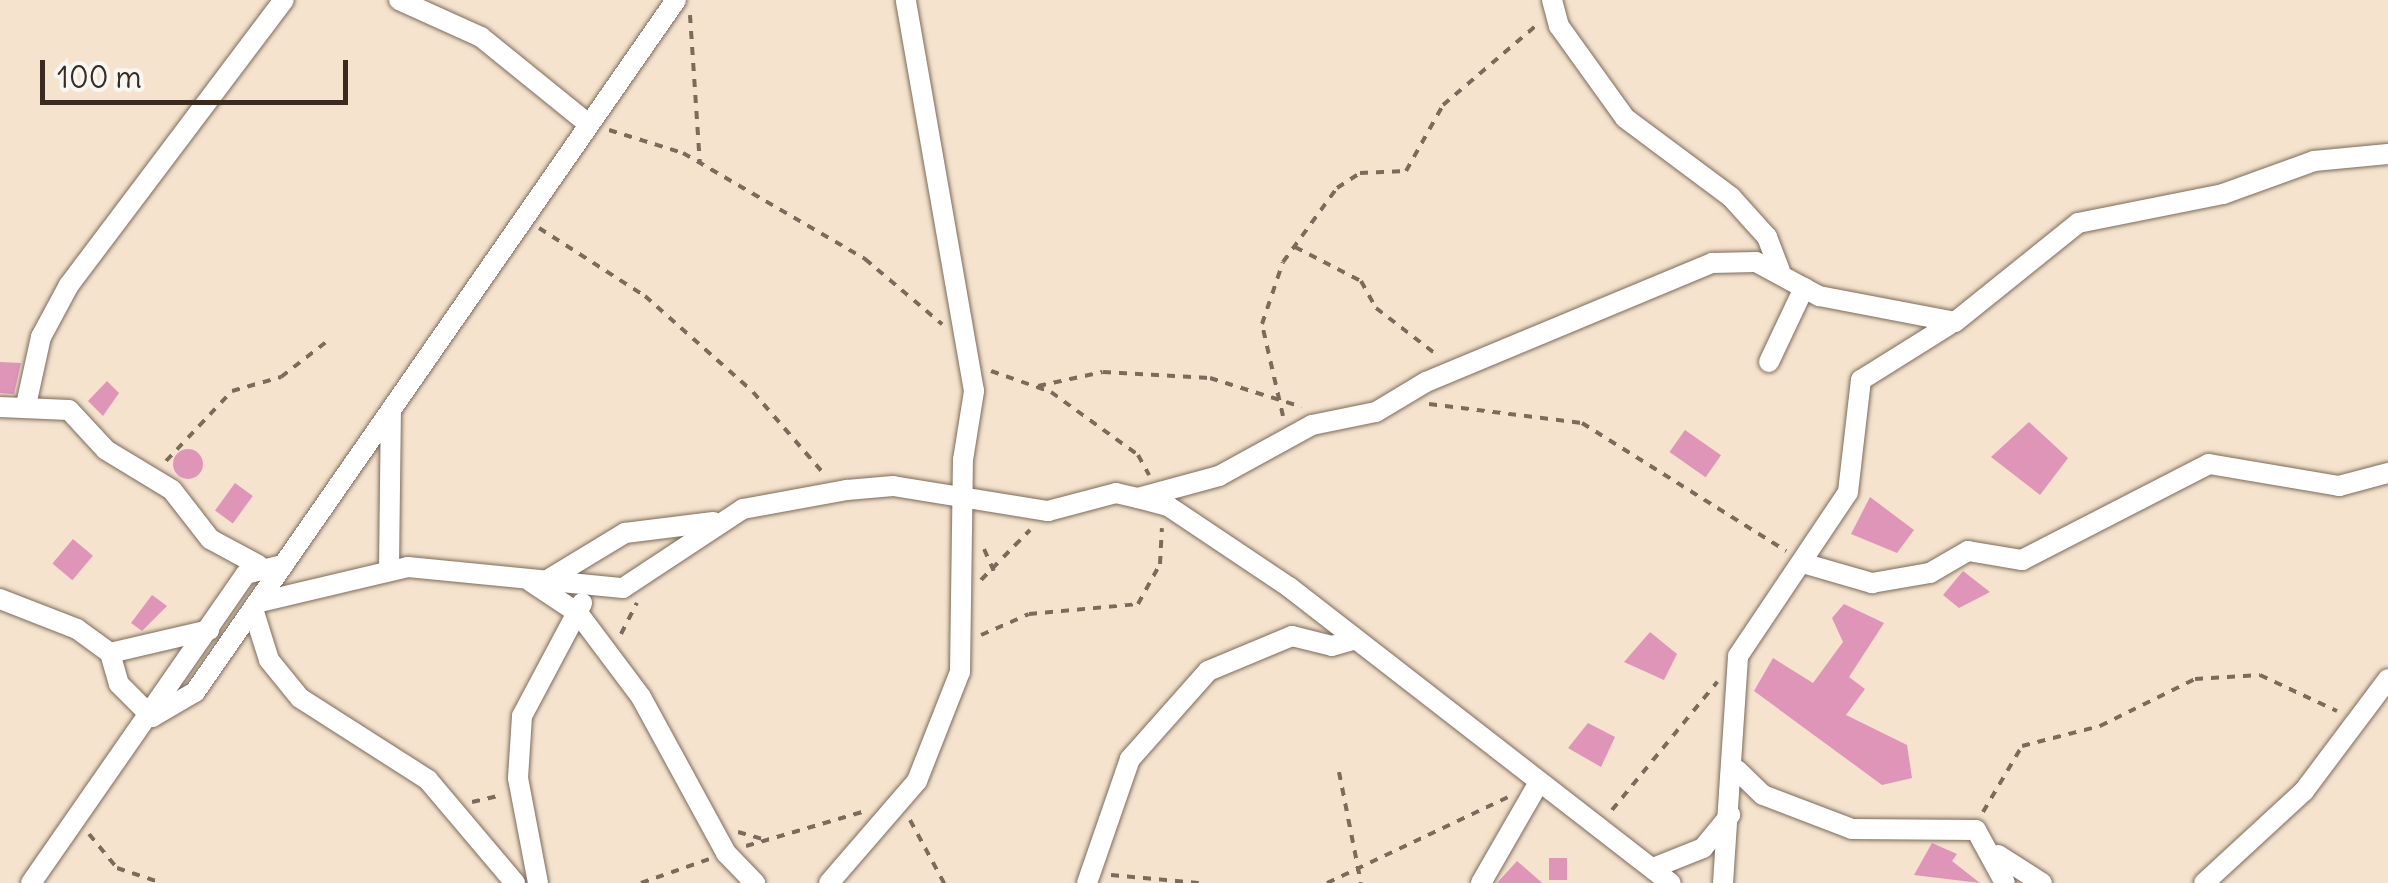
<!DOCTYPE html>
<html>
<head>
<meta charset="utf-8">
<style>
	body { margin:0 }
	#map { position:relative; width:2388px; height:883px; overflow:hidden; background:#f5e3cd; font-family:Delius,sans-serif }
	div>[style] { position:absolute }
	.building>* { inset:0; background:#df95b8; transform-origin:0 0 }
	.round { border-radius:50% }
	.path>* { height:4px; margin-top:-2px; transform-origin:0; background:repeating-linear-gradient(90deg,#7c6b5b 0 8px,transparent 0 16px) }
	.roads { filter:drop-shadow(0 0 2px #7c6b5b) drop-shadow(0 0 2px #7c6b5b) }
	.street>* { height:20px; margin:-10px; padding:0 10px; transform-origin:10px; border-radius:10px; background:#fff }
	span { translate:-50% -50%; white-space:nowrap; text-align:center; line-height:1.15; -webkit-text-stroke:10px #f6f6f2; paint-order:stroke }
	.scale { position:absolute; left:40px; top:60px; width:308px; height:45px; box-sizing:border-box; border:5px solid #3b2a1e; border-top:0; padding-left:12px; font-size:30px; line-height:35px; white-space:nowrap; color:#3b2a1e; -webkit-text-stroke:8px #f6f6f2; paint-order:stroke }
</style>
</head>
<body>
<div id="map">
	<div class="building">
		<i style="clip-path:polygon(0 362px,21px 363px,14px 394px,0 393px)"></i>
		<i style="clip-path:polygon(107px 381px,119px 393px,103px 416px,88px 401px)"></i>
		<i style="clip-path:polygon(2029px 422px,2068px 458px,2040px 495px,1991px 457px)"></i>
		<i style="left:1685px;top:430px;width:44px;height:27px;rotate:35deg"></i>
		<i class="round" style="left:173px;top:449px;width:30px;height:30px"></i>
		<i style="left:235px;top:483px;width:22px;height:34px;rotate:36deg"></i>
		<i style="clip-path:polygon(1870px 497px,1914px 530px,1897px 553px,1851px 534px)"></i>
		<i style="left:73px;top:539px;width:26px;height:32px;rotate:40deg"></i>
		<i style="clip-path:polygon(1963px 571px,1990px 592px,1959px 608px,1943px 595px)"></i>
		<i style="clip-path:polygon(152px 595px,167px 606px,142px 631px,131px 623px)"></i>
		<i style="clip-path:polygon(1844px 604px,1884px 623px,1849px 677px,1865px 689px,1846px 715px,1907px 745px,1912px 778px,1882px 785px,1754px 691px,1773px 658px,1813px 683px,1843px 642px,1832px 618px)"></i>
		<i style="clip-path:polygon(1650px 632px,1677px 654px,1664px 680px,1624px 662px)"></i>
		<i style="clip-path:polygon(1588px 723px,1615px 737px,1601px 767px,1568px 748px)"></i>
		<i style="clip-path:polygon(1932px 843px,1957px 854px,1952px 861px,1980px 883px,1914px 875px)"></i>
		<i style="left:1549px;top:858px;width:18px;height:22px"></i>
		<i style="clip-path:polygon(1517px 861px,1540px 881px,1542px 883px,1497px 883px)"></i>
	</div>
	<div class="path">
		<i style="left:690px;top:15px;width:149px;rotate:86.2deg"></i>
		<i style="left:609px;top:130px;width:77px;rotate:17.3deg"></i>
		<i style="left:683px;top:153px;width:211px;rotate:30.2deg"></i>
		<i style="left:865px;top:259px;width:101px;rotate:40.2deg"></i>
		<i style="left:539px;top:228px;width:126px;rotate:32.7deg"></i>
		<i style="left:645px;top:296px;width:144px;rotate:41.6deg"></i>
		<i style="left:753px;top:392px;width:108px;rotate:49.1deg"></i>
		<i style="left:1295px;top:247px;width:74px;rotate:27.3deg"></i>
		<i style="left:1361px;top:281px;width:31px;rotate:61deg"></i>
		<i style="left:1376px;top:308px;width:77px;rotate:37.6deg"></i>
		<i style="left:991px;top:371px;width:64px;rotate:19.3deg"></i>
		<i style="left:1051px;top:392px;width:107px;rotate:35.9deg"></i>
		<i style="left:1138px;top:455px;width:23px;rotate:61deg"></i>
		<i style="left:1038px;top:386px;width:66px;rotate:-12.2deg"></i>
		<i style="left:1103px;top:372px;width:107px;rotate:3.2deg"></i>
		<i style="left:1210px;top:378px;width:96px;rotate:17.5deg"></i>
		<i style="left:1429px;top:404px;width:154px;rotate:7.1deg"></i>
		<i style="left:1582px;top:423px;width:241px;rotate:32.1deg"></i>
		<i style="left:1283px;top:416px;width:94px;rotate:-102.9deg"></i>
		<i style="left:1262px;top:324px;width:65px;rotate:-71.3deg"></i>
		<i style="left:1283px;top:262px;width:92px;rotate:-53.9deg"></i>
		<i style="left:1337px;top:188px;width:27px;rotate:-33deg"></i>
		<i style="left:1360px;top:173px;width:46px;rotate:-2.5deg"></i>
		<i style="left:1406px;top:171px;width:76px;rotate:-60.7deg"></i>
		<i style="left:1443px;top:105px;width:126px;rotate:-40.5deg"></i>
		<i style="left:166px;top:461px;width:96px;rotate:-46.7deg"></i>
		<i style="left:232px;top:391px;width:51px;rotate:-15.9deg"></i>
		<i style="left:281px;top:377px;width:62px;rotate:-37.8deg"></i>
		<i style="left:984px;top:549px;width:24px;rotate:66deg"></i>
		<i style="left:981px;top:580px;width:70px;rotate:-45.6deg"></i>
		<i style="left:621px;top:634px;width:35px;rotate:-63deg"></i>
		<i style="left:981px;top:635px;width:52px;rotate:-23.6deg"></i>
		<i style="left:1029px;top:614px;width:109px;rotate:-5.2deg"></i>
		<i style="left:1138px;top:604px;width:46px;rotate:-61.2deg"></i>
		<i style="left:1160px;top:564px;width:36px;rotate:-87deg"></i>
		<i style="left:1339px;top:772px;width:113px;rotate:78.8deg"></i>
		<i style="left:472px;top:802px;width:31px;rotate:-13deg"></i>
		<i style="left:1612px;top:810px;width:166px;rotate:-50.6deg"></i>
		<i style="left:1983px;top:812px;width:77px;rotate:-59.4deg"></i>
		<i style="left:2022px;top:746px;width:81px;rotate:-14.4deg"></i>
		<i style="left:2100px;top:726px;width:106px;rotate:-26.3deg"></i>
		<i style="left:2195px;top:679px;width:65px;rotate:-3.5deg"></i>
		<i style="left:2260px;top:675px;width:85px;rotate:25.1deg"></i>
		<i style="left:910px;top:820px;width:72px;rotate:61.6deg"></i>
		<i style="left:738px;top:832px;width:25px;rotate:16deg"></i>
		<i style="left:89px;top:834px;width:44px;rotate:50.5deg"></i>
		<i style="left:117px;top:868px;width:47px;rotate:18.4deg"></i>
		<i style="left:746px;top:846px;width:121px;rotate:-16.3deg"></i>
		<i style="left:1111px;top:875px;width:88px;rotate:5.2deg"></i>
		<i style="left:641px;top:883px;width:72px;rotate:-19.4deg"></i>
		<i style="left:1327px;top:883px;width:200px;rotate:-25.4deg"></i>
	</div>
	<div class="roads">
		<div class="street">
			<i style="left:399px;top:0;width:90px;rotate:24.3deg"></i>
			<i style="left:481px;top:37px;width:135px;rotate:39deg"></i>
			<i style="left:1552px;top:0;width:27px;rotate:75deg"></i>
			<i style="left:1559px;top:26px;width:113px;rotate:54.3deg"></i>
			<i style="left:1625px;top:118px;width:132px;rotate:36.7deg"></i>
			<i style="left:1731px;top:197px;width:54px;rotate:48deg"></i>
			<i style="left:1767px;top:237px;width:36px;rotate:69deg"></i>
			<i style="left:1769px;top:362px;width:82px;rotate:-64.7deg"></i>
			<i style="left:26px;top:405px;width:70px;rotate:-77.6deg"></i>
			<i style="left:41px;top:337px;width:59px;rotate:-61.7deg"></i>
			<i style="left:69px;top:285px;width:357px;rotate:-53deg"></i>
			<i style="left:0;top:407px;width:69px;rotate:2.5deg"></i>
			<i style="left:69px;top:410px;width:54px;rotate:47.2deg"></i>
			<i style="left:106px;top:450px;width:77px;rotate:31.2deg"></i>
			<i style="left:172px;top:490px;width:62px;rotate:52.2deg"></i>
			<i style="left:210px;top:539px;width:55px;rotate:28.4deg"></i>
			<i style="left:1138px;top:498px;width:31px;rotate:15deg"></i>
			<i style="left:1168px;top:506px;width:146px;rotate:33.8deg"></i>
			<i style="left:1289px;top:587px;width:483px;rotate:37.8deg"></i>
			<i style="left:1806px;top:564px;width:69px;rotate:16.1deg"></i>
			<i style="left:1872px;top:583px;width:59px;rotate:-9.8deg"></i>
			<i style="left:1930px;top:573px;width:44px;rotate:-30.1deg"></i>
			<i style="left:1968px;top:551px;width:55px;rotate:9.5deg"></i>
			<i style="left:2022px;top:560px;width:210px;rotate:-27.2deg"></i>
			<i style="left:2209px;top:464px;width:132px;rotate:9.6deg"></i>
			<i style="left:2339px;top:486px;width:51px;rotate:-14.9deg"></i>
			<i style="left:389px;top:568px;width:158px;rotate:-89.3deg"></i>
			<i style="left:549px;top:579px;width:89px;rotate:-31.2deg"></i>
			<i style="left:625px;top:533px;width:89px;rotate:-7.1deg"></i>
			<i style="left:531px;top:582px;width:56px;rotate:33.4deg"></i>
			<i style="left:578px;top:613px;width:105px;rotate:53.1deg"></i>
			<i style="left:641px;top:697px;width:178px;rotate:61.4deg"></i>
			<i style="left:726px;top:853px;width:42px;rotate:46deg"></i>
			<i style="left:0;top:599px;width:83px;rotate:21.3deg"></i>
			<i style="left:77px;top:629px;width:41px;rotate:36deg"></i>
			<i style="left:110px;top:653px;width:102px;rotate:-13.1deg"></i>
			<i style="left:260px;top:602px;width:152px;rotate:-13.3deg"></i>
			<i style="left:408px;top:567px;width:216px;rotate:5.6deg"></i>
			<i style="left:623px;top:588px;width:144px;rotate:-33.4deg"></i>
			<i style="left:743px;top:509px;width:106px;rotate:-10.4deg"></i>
			<i style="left:847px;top:490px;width:46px;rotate:-5deg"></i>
			<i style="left:893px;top:486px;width:157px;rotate:9.2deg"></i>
			<i style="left:1048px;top:511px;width:70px;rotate:-14.8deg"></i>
			<i style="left:1116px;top:493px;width:23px;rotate:13deg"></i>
			<i style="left:1138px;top:498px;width:84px;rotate:-15.2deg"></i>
			<i style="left:1219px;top:476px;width:106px;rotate:-28.7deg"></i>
			<i style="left:1312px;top:425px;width:65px;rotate:-11.5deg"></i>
			<i style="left:1376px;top:412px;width:58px;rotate:-31deg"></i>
			<i style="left:1426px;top:382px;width:310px;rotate:-22.6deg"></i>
			<i style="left:1712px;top:263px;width:44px;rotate:-1.3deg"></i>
			<i style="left:1756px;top:262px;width:72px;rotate:28.4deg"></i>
			<i style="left:1819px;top:296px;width:138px;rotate:10.8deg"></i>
			<i style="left:1955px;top:322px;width:158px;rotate:-38.8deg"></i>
			<i style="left:2078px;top:223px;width:148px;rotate:-11.3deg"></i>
			<i style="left:2223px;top:194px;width:97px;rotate:-19.9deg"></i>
			<i style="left:2314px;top:161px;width:74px;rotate:-5.4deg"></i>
			<i style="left:254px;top:612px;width:50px;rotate:72.6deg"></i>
			<i style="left:269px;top:660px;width:49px;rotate:50.8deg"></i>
			<i style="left:300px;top:698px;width:152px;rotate:32.6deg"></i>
			<i style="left:428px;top:780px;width:135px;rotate:49.8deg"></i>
			<i style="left:110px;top:653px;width:32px;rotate:74deg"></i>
			<i style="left:119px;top:684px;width:47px;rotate:45deg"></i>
			<i style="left:152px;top:717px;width:50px;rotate:-30.2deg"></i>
			<i style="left:195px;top:692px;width:843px;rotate:-55.2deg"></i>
			<i style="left:1737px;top:770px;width:36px;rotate:44deg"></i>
			<i style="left:1763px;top:795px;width:95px;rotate:20.9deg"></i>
			<i style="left:1852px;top:829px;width:124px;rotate:0.5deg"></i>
			<i style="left:1976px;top:830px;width:60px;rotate:61.3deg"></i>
			<i style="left:1998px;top:855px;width:52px;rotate:32.5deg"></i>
			<i style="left:1653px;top:868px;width:54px;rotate:-21.8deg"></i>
			<i style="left:1703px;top:848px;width:43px;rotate:-50.7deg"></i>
			<i style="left:31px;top:883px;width:376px;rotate:-55.2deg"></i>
			<i style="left:246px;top:574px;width:38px;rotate:-14deg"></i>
			<i style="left:538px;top:883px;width:107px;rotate:-100.8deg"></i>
			<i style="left:518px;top:778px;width:62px;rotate:-86.3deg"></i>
			<i style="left:522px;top:716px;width:128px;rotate:-62deg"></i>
			<i style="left:829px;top:883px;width:135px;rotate:-49.2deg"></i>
			<i style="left:917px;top:781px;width:117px;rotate:-68.5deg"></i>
			<i style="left:960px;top:672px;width:212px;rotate:-89.2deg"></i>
			<i style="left:963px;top:460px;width:70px;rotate:-80.9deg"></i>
			<i style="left:974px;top:391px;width:397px;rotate:-99.9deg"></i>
			<i style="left:1087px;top:883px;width:131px;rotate:-70.9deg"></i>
			<i style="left:1130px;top:759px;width:118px;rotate:-48.4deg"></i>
			<i style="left:1208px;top:671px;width:91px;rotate:-22.6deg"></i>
			<i style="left:1292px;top:636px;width:41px;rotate:14deg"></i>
			<i style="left:1332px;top:646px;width:22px;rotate:-16deg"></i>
			<i style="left:1481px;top:883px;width:114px;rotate:-60.1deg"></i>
			<i style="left:1723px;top:883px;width:227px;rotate:-86.2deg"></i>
			<i style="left:1738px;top:656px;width:197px;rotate:-56.1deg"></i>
			<i style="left:1848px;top:492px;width:113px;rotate:-83.4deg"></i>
			<i style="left:1861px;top:380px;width:104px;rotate:-32deg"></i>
			<i style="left:2204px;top:883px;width:136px;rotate:-42.6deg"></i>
			<i style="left:2304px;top:791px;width:140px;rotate:-53.1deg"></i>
		</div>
	</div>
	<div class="scale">100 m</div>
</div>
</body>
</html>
